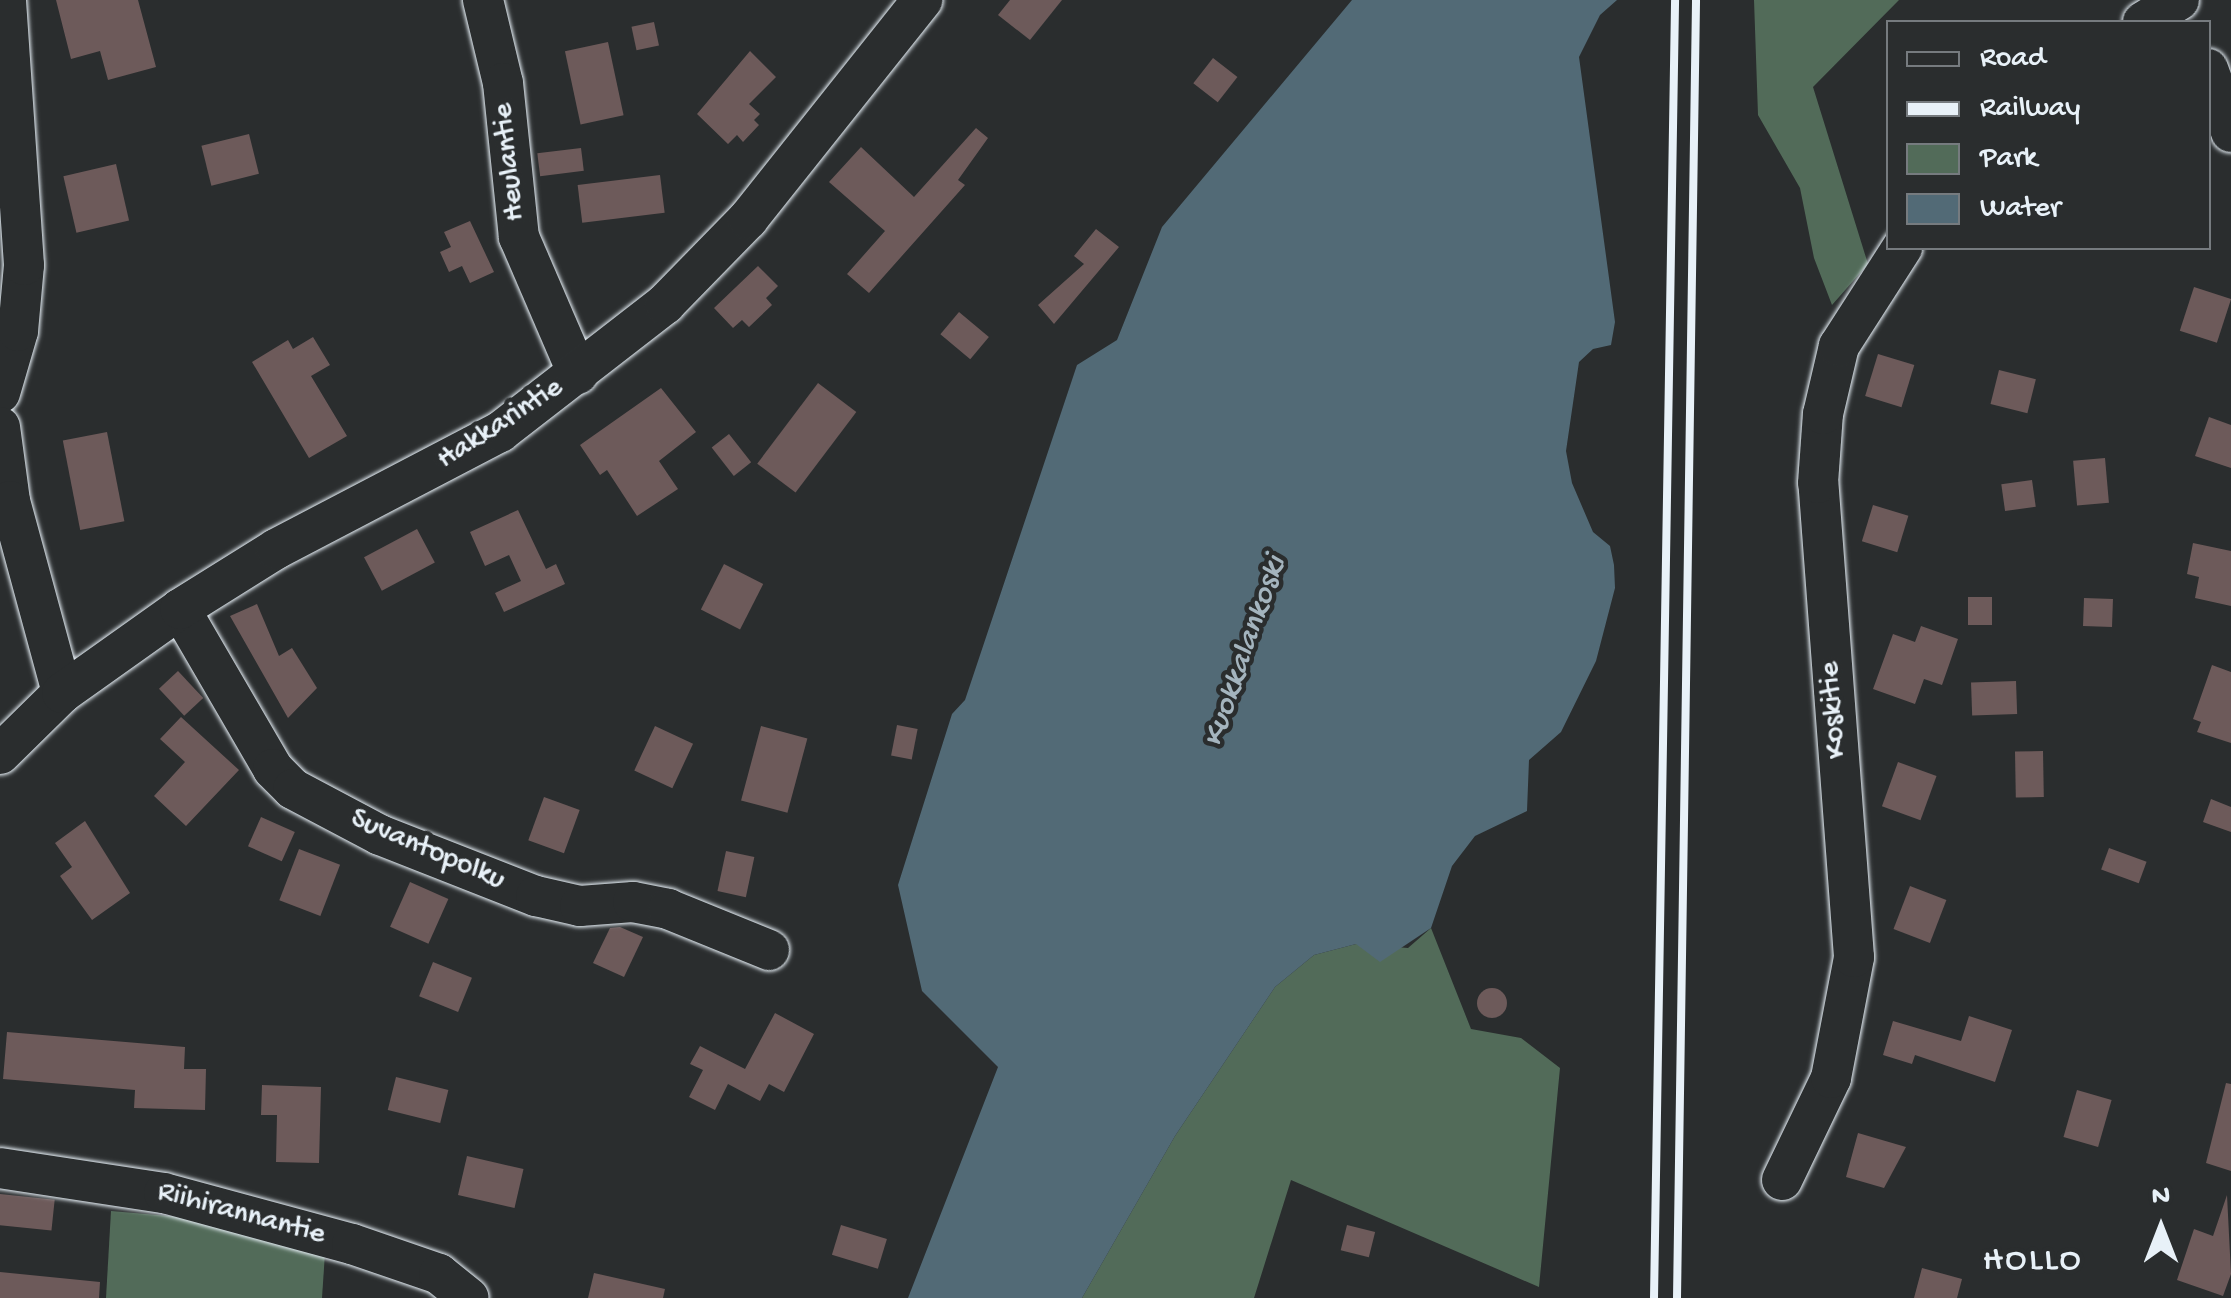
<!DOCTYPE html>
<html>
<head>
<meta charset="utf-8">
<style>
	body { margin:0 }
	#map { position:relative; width:2231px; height:1298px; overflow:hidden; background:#2a2d2e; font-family:"Gochi Hand",sans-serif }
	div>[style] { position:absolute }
	.green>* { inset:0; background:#526b59 }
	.water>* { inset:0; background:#526a76 }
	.building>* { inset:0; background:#6d5a5a; transform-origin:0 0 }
	.round { border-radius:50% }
	.roads { filter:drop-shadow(0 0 2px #e8f1f8) drop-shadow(0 0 2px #e8f1f8) }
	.minor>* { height:40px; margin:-20px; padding:0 20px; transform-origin:20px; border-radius:20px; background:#2a2d2e }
	.rail>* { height:8px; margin:-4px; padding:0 4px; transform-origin:4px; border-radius:4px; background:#e8f1f8 }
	span { translate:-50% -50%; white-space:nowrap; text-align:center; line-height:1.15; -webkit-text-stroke:9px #2a2d2e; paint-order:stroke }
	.street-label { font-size:30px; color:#e8f1f8 }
	.water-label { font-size:32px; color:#a4b4be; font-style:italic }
	.quarter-label { font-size:35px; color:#e8f1f8; letter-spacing:2.5px }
	.legend { position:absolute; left:1886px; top:20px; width:325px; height:230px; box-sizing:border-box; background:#2a2d2e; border:2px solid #767b7f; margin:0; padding:12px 18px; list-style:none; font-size:30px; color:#e8f1f8 }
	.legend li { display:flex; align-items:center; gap:20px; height:50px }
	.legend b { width:50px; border:2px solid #767b7f }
	.north { position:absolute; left:2111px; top:1178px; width:100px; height:100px; -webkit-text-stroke:8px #2a2d2e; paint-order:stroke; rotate:0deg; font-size:28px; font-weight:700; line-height:40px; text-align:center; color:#e8f1f8 }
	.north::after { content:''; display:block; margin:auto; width:35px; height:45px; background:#e8f1f8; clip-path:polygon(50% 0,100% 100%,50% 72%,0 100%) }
</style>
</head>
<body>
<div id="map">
	<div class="green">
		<i style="clip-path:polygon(1754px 0,1899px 0,1813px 87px,1868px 264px,1832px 305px,1814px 258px,1800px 188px,1758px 115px)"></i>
		<i style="clip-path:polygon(1431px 928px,1471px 1029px,1521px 1038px,1560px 1068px,1539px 1287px,1291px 1180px,1254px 1298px,1082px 1298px,1175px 1136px,1275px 987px,1314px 955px,1356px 944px,1408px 948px)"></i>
		<i style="clip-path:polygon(111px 1211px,192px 1218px,325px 1253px,322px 1298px,106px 1298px)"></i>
	</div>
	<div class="water">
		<i style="clip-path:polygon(1352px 0,1617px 0,1600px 15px,1579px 57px,1615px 322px,1611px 345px,1593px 349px,1579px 362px,1566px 451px,1572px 483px,1593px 532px,1610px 546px,1614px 565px,1615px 588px,1596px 661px,1561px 732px,1529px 760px,1527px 811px,1475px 836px,1452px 866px,1431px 928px,1380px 962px,1356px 944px,1314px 955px,1275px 987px,1175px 1136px,1082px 1298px,908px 1298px,998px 1067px,922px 991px,898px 885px,952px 714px,965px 700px,1077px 365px,1117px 340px,1162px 227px)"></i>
	</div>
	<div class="building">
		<i style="clip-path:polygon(56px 0,138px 0,156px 67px,108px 80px,100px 51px,71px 59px)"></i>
		<i style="clip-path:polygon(1010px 0,1062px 0,1030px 40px,998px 15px)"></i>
		<i style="left:654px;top:22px;width:24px;height:23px;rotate:78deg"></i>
		<i style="left:608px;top:42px;width:75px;height:44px;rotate:78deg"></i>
		<i style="clip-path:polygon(750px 51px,776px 77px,749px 104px,760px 114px,754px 120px,759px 125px,743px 142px,737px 135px,728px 144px,697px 114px)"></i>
		<i style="left:1213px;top:58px;width:31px;height:32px;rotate:38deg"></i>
		<i style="clip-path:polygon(976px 128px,988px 138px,958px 180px,965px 185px,869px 293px,847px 274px,885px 231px,829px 182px,861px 147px,914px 197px)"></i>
		<i style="left:249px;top:134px;width:41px;height:49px;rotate:76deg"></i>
		<i style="left:581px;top:148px;width:23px;height:44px;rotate:83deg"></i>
		<i style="left:116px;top:164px;width:58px;height:54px;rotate:77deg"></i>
		<i style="left:660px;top:175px;width:38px;height:83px;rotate:83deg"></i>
		<i style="clip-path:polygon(470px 221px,494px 272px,470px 283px,462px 266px,449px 272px,440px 252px,451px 247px,444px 232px)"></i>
		<i style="clip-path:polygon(1096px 229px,1119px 247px,1054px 324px,1038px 305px,1084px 264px,1074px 256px)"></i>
		<i style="clip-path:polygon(758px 266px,778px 286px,766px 298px,772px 305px,749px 327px,742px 320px,733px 328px,714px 308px)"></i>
		<i style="left:2194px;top:287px;width:39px;height:46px;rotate:18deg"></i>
		<i style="left:959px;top:312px;width:39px;height:29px;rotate:40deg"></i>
		<i style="clip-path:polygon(313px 337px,330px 365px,311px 376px,347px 436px,309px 458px,252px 362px,288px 340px,293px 349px)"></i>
		<i style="left:1878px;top:354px;width:38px;height:44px;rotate:17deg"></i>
		<i style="left:1999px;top:370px;width:38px;height:35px;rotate:14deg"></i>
		<i style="left:818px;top:383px;width:48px;height:101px;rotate:37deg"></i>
		<i style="clip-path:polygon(661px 388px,696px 432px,659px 461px,678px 489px,637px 516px,607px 470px,600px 475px,580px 445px)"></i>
		<i style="clip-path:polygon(2209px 417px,2231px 425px,2231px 468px,2195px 456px)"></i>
		<i style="left:107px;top:432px;width:91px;height:45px;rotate:79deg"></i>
		<i style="left:729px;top:434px;width:36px;height:22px;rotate:52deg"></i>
		<i style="left:2105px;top:458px;width:45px;height:32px;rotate:85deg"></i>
		<i style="left:2032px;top:480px;width:27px;height:31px;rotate:82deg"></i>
		<i style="left:1873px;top:505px;width:37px;height:38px;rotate:17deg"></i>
		<i style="clip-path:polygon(518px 510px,546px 569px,556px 564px,565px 584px,504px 612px,495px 593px,521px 581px,509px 555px,485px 566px,470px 532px)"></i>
		<i style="left:417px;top:529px;width:38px;height:60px;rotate:62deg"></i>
		<i style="clip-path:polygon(2193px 543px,2231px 551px,2231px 606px,2195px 598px,2199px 577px,2187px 574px)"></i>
		<i style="left:724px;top:564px;width:44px;height:51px;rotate:27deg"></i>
		<i style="left:1968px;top:597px;width:24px;height:28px"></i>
		<i style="left:2084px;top:598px;width:29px;height:28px;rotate:2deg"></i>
		<i style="clip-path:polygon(257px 604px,279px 656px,292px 648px,317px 688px,288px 718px,230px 616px)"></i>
		<i style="clip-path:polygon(1921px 626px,1958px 639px,1942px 685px,1924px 679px,1915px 704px,1873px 689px,1893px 634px,1915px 642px)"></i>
		<i style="clip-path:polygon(2212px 665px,2231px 672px,2231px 743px,2197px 732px,2201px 722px,2193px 719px)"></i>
		<i style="left:178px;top:671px;width:37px;height:26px;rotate:47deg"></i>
		<i style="left:2016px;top:681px;width:33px;height:45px;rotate:88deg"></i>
		<i style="clip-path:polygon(181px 717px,239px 770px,186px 826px,154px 796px,185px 762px,160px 739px)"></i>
		<i style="left:897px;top:725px;width:21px;height:31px;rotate:11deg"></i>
		<i style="left:655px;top:726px;width:42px;height:49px;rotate:25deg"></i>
		<i style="left:761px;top:726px;width:48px;height:77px;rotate:15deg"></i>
		<i style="left:2043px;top:751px;width:46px;height:28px;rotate:89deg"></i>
		<i style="left:1898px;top:762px;width:41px;height:47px;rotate:20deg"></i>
		<i style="left:544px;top:797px;width:38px;height:46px;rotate:20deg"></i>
		<i style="clip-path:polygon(2211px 799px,2231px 807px,2231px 832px,2203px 822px)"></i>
		<i style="left:261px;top:817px;width:37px;height:32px;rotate:24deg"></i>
		<i style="clip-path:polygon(85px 821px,130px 893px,92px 920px,60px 876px,72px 867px,55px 843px)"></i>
		<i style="left:2109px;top:848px;width:40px;height:23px;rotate:20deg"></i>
		<i style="left:299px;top:849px;width:44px;height:55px;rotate:21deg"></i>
		<i style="left:726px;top:851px;width:29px;height:41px;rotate:12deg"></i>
		<i style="left:410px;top:882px;width:42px;height:49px;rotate:24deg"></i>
		<i style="left:1910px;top:886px;width:39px;height:46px;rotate:21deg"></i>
		<i style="clip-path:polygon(620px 927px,643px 937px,624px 977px,593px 963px,610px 928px)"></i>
		<i style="left:433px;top:962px;width:42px;height:37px;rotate:22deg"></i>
		<i class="round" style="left:1477px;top:988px;width:30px;height:30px"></i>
		<i style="clip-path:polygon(775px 1013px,814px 1034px,784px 1092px,769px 1084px,760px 1101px,728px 1084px,715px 1110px,689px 1097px,703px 1070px,690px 1064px,700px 1046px,745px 1069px)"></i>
		<i style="clip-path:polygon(1969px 1016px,2012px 1030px,1995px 1082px,1915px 1055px,1912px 1064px,1883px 1055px,1893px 1021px,1961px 1041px)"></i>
		<i style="clip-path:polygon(7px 1032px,185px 1047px,184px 1069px,206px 1069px,205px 1110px,134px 1108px,135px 1090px,3px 1079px)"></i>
		<i style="left:396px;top:1077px;width:54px;height:34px;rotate:14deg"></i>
		<i style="clip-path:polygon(2226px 1083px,2231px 1084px,2231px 1171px,2206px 1163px)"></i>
		<i style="clip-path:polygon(262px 1085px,321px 1087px,319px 1163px,276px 1162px,277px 1115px,261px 1115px)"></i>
		<i style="left:2077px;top:1090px;width:36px;height:49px;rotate:16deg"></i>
		<i style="clip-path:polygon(1858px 1133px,1906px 1147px,1884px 1188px,1846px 1177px)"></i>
		<i style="left:467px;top:1156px;width:58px;height:40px;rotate:13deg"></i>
		<i style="left:0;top:1194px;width:55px;height:31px;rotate:6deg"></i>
		<i style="clip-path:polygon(2227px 1195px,2231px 1274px,2223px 1296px,2177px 1280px,2194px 1229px,2213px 1236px)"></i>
		<i style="left:841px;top:1225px;width:48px;height:31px;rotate:17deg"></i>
		<i style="left:1347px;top:1225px;width:29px;height:26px;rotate:14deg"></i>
		<i style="clip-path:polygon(1922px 1268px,1962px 1279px,1957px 1298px,1914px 1298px)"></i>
		<i style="clip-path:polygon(0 1272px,100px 1282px,99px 1298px,0 1298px)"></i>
		<i style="clip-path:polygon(594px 1273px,665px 1289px,663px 1298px,588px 1298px)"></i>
	</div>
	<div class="roads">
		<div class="minor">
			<i style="left:483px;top:0;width:85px;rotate:76.5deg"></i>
			<i style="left:503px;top:83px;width:155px;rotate:84.1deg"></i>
			<i style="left:519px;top:237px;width:149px;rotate:66.7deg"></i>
			<i style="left:2143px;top:22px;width:42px;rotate:-31.4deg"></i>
			<i style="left:2208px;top:69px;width:67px;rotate:69.9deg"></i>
			<i style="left:0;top:393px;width:65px;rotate:-73.8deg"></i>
			<i style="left:18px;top:331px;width:66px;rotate:-84.8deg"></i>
			<i style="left:24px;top:265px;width:266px;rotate:-93.9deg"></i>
			<i style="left:0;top:427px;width:75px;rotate:82.3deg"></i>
			<i style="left:10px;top:501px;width:199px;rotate:74.8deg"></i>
			<i style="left:180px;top:609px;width:185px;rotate:59.8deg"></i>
			<i style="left:273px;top:769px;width:28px;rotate:45deg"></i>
			<i style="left:293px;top:789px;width:98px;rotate:27.9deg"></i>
			<i style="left:380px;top:835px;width:168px;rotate:21.4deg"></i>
			<i style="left:536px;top:896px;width:45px;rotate:12.8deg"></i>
			<i style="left:580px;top:906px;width:53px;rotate:-4.3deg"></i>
			<i style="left:633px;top:902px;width:36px;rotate:11deg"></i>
			<i style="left:668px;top:909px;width:109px;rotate:22.1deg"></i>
			<i style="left:0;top:754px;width:87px;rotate:-44.5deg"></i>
			<i style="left:62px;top:693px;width:145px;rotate:-35.4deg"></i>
			<i style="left:180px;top:609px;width:113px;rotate:-32deg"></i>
			<i style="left:276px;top:549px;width:253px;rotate:-27.6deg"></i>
			<i style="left:500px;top:432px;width:209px;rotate:-37.8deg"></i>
			<i style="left:665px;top:304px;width:119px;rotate:-45.7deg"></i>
			<i style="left:748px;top:219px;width:280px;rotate:-51.5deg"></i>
			<i style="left:0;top:1168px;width:166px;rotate:8.7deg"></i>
			<i style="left:164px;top:1193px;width:195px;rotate:15.2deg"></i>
			<i style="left:352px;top:1244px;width:92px;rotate:19deg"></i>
			<i style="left:439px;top:1274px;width:38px;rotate:39deg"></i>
			<i style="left:1782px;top:1180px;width:113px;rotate:-64.3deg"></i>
			<i style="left:1831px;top:1078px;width:123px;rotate:-79.2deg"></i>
			<i style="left:1854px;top:957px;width:475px;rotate:-94.3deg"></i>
			<i style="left:1818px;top:483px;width:69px;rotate:-85.9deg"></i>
			<i style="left:1823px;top:414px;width:70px;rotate:-76.8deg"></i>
			<i style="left:1839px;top:346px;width:117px;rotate:-57.3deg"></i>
		</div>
	</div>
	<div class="rail">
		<i style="left:1654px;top:1298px;width:1298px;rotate:-89.07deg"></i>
		<i style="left:1677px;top:1298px;width:1298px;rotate:-89.16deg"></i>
	</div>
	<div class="street-label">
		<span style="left:511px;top:162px;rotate:-96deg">Heulantie</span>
		<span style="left:501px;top:425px;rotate:-33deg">Hakkarintie</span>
		<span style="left:1835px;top:710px;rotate:-94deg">Koskitie</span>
		<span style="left:427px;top:851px;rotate:23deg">Suvantopolku</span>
		<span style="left:241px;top:1215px;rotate:15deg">Riihirannantie</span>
	</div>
	<div class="water-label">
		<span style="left:1246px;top:652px;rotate:-71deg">Kuokkalankoski</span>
	</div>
	<div class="quarter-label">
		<span style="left:2033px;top:1262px">HOLLO</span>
	</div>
	<ul class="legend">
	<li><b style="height:12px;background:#2a2d2e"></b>Road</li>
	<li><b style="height:12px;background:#e8f1f8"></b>Railway</li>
	<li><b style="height:28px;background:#526b59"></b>Park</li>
	<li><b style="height:28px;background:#526a76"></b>Water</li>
	</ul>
	<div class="north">N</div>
</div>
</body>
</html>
